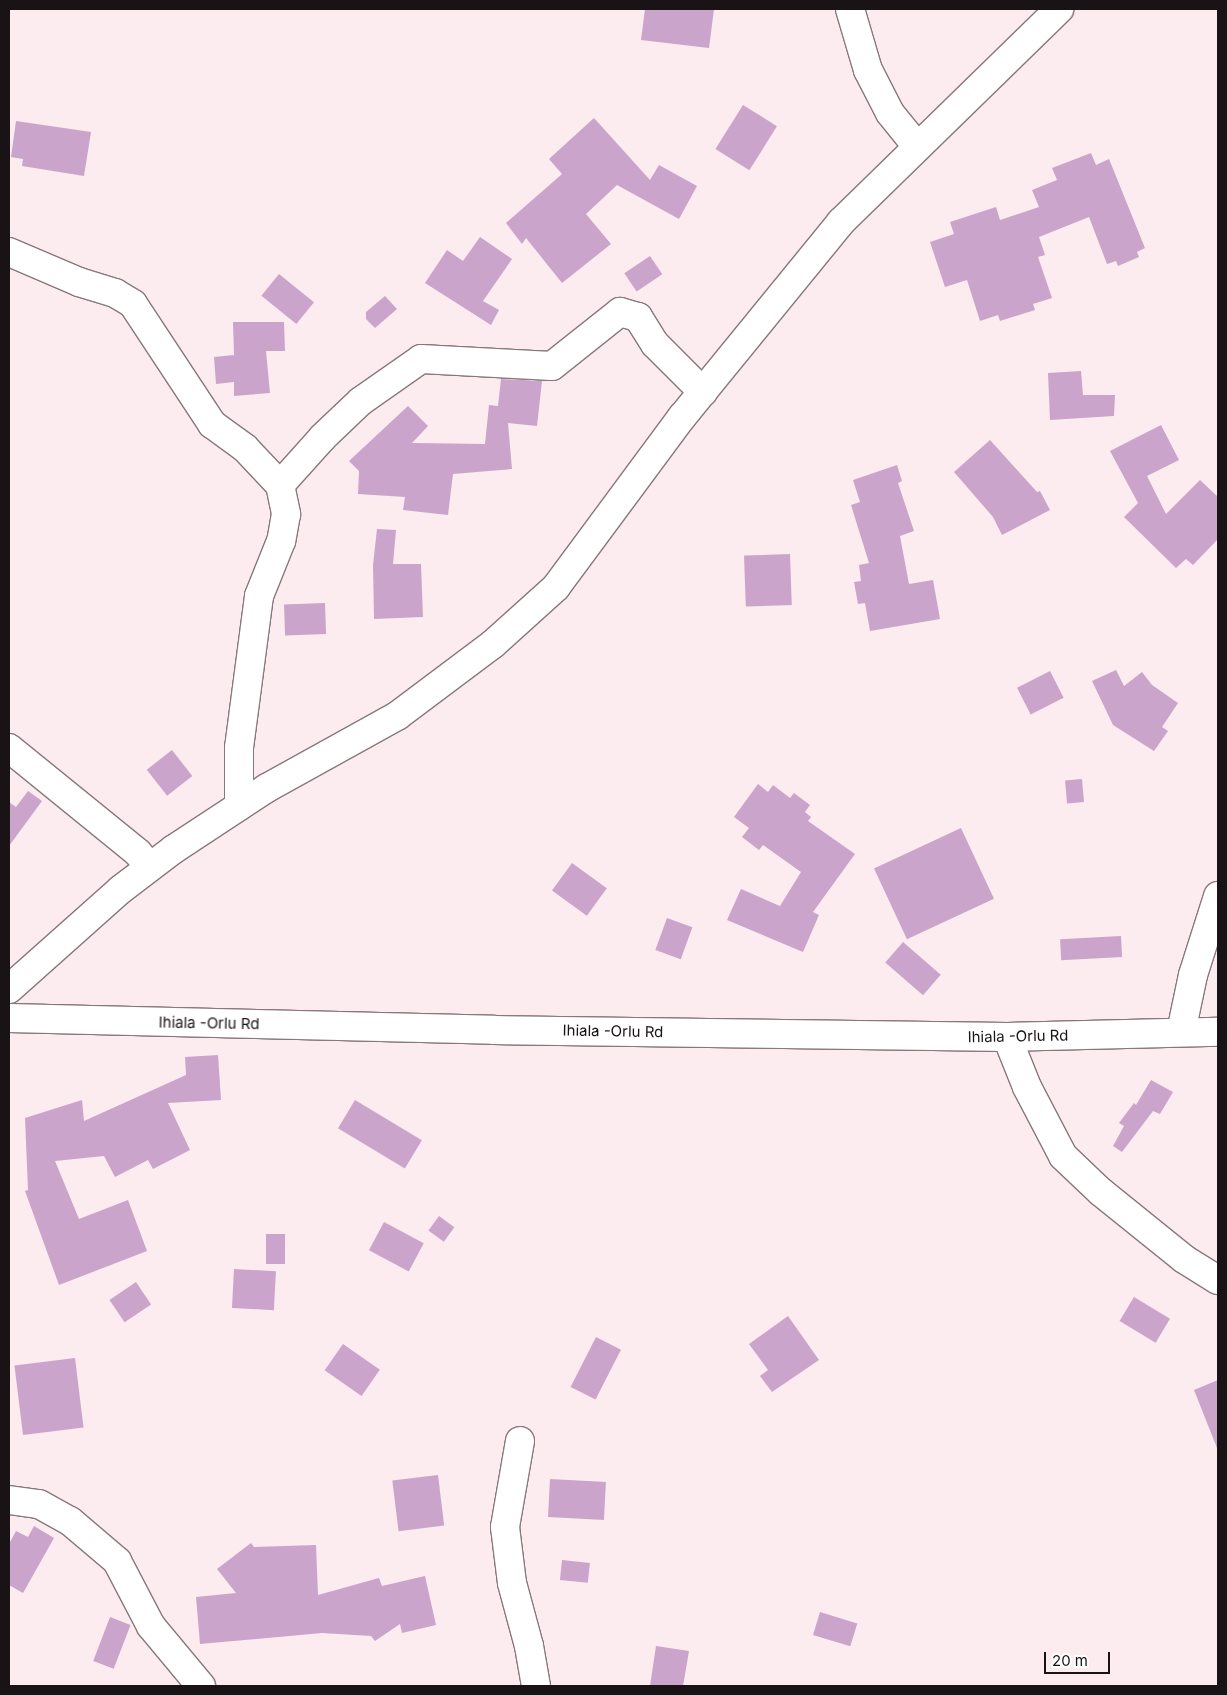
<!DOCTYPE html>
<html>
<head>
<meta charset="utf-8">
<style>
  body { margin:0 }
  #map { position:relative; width:1227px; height:1695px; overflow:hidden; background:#fcebef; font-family:Inter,sans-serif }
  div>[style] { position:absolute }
  .building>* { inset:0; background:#cba4cb; transform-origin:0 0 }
  .roads { filter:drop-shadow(1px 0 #87787c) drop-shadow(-1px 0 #87787c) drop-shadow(0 1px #87787c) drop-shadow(0 -1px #87787c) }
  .minor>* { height:28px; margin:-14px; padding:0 14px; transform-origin:14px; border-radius:14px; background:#fff }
  .major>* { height:28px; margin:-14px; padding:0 14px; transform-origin:14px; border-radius:14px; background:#fff }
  span { translate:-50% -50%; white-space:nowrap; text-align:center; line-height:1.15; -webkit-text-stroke:5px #fff; paint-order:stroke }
  .street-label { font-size:15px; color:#191315 }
  .frame { position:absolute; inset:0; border:10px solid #191315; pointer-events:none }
  .scale { position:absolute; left:1044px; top:1652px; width:66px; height:22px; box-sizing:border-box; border:2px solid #191315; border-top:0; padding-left:6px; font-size:15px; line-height:18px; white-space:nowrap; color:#191315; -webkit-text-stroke:4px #fff; paint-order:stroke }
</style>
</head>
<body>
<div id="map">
  <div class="building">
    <div style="clip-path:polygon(645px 9px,714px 9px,709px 48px,641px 40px)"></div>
    <div style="left:743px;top:105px;width:40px;height:52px;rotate:32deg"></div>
    <div style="clip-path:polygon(594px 118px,650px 180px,659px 165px,697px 186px,679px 219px,617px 185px,586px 214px,611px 244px,562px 283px,526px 238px,522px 244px,506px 223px,562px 174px,549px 159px)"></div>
    <div style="clip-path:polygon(16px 121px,91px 132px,84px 176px,22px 166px,23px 159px,11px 157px)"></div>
    <div style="clip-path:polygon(1091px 153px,1096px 165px,1109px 159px,1145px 248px,1137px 252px,1139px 257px,1118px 266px,1116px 261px,1107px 264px,1089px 217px,1039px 237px,1045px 255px,1038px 257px,1052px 298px,1033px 304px,1035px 310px,1000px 321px,998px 315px,980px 321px,967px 280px,945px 287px,930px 242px,954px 234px,950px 222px,996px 207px,1000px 220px,1039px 207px,1032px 190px,1057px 180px,1052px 168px)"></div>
    <div style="clip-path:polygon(480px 237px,512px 259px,483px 301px,499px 310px,491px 325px,425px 283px,447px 250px,463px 261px)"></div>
    <div style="left:650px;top:256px;width:22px;height:31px;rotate:56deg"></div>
    <div style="left:279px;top:274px;width:45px;height:28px;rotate:39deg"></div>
    <div style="clip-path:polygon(385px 296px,397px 309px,375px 328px,366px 319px,366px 312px)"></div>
    <div style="clip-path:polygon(233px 322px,284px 322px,285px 351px,266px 351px,270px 393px,234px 396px,234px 382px,216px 384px,214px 357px,234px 355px)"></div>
    <div style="clip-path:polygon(1081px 371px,1083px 395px,1115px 395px,1114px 416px,1050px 420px,1048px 373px)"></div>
    <div style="clip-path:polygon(501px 379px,542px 381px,537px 426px,508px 423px,512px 469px,453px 474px,448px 515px,403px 510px,405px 497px,358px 494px,359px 471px,349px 461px,408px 406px,428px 426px,412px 443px,485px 444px,489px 405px,498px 406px)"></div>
    <div style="clip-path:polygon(1161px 425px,1179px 460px,1147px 476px,1166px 514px,1200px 480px,1218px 497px,1218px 539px,1193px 565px,1186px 559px,1176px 568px,1124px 517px,1138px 503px,1110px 451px)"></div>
    <div style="clip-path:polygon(990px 440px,1037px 492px,1040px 491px,1050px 510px,1002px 535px,993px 517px,954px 472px)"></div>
    <div style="clip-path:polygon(897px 465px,902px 481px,898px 483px,914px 531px,900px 536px,909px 584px,933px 580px,940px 619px,870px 631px,865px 603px,858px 604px,854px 582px,861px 581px,859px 565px,869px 563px,851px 505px,860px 502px,853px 480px)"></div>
    <div style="clip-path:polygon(377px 529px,396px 530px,393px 564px,421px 564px,423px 617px,374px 619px,373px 565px)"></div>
    <div style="left:790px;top:554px;width:51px;height:46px;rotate:88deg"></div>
    <div style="left:325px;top:603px;width:31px;height:41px;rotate:88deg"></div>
    <div style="clip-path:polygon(1116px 670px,1124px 686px,1142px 672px,1152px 685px,1178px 703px,1162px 727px,1168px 731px,1154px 751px,1113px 725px,1092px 681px)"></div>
    <div style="left:1050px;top:671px;width:30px;height:37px;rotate:63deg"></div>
    <div style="left:172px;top:750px;width:33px;height:32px;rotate:52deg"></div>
    <div style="left:1082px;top:779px;width:23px;height:17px;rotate:85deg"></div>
    <div style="clip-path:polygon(758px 784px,768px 792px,773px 785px,790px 798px,794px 793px,810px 805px,805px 812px,811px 817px,808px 821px,855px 854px,813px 912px,819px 915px,803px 952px,727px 920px,741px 889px,780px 906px,801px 872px,763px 845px,759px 850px,742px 837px,749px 828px,734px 817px)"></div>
    <div style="clip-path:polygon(28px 791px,42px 801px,9px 846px,9px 802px,16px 807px)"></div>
    <div style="left:961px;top:828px;width:78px;height:96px;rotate:65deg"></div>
    <div style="left:572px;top:863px;width:43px;height:34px;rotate:36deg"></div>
    <div style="left:667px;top:918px;width:27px;height:34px;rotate:20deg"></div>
    <div style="left:1121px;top:936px;width:21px;height:61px;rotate:87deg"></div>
    <div style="left:903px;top:942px;width:50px;height:27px;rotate:41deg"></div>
    <div style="clip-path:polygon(218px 1055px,221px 1100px,168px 1103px,190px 1150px,153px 1169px,148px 1160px,115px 1177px,104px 1156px,55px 1161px,79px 1219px,128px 1200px,147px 1251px,59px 1285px,25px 1191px,28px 1190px,25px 1118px,82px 1100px,84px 1121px,186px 1075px,185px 1057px)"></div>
    <div style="clip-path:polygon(1151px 1080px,1173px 1092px,1160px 1114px,1153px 1111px,1122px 1152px,1113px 1146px,1124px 1126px,1119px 1123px,1134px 1103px,1136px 1105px)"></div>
    <div style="left:355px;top:1100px;width:78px;height:33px;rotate:31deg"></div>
    <div style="left:439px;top:1216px;width:19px;height:18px;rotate:36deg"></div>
    <div style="left:384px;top:1222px;width:45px;height:32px;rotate:28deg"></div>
    <div style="left:266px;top:1234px;width:19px;height:30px"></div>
    <div style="left:234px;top:1269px;width:42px;height:39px;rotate:3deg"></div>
    <div style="left:136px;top:1282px;width:27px;height:32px;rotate:56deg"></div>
    <div style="left:1134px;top:1297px;width:42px;height:28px;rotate:31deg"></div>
    <div style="clip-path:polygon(788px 1316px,819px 1360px,772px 1392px,760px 1376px,768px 1370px,749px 1344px)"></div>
    <div style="left:596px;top:1337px;width:28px;height:56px;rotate:27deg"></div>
    <div style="left:343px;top:1344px;width:45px;height:32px;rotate:35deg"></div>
    <div style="left:75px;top:1358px;width:70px;height:61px;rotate:83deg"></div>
    <div style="clip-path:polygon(1218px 1380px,1218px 1448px,1217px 1448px,1194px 1390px)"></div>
    <div style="left:438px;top:1475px;width:51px;height:46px;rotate:83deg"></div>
    <div style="left:550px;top:1479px;width:56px;height:38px;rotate:3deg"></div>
    <div style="clip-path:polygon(34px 1526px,54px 1538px,23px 1593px,9px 1585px,9px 1544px,16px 1531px,28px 1537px)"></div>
    <div style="clip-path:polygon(251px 1543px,254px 1547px,316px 1545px,318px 1595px,379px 1578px,382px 1586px,425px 1576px,436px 1625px,402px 1633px,400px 1624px,375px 1641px,371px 1636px,322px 1633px,200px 1644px,196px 1597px,236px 1593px,217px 1569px)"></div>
    <div style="left:562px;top:1560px;width:28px;height:20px;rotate:6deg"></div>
    <div style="left:820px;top:1612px;width:39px;height:24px;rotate:17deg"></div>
    <div style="left:110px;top:1617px;width:22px;height:47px;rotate:21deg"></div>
    <div style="clip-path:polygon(656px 1646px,689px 1651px,683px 1686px,650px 1686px)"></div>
  </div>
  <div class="roads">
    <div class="minor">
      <div style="left:850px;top:9px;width:64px;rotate:73.6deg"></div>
      <div style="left:868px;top:70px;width:48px;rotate:62.9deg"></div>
      <div style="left:890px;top:113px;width:41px;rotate:50.9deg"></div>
      <div style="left:9px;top:252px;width:76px;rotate:23.2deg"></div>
      <div style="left:79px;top:282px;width:38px;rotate:17deg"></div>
      <div style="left:115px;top:293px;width:21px;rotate:31deg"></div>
      <div style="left:133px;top:304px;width:144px;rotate:56.6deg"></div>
      <div style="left:212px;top:424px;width:41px;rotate:36deg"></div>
      <div style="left:245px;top:448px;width:51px;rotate:46.6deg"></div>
      <div style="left:280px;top:485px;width:30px;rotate:78deg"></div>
      <div style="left:286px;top:514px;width:27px;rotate:100deg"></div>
      <div style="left:281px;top:541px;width:59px;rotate:111.8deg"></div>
      <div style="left:259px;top:596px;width:153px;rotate:97.5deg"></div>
      <div style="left:239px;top:748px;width:58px;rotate:90deg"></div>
      <div style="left:280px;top:485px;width:64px;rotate:-48.1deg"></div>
      <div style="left:323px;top:437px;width:52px;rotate:-43.5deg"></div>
      <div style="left:361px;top:401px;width:73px;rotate:-35deg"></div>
      <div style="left:421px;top:359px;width:131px;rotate:3.1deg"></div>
      <div style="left:552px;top:366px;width:87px;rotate:-38.5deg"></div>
      <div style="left:620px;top:312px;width:19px;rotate:16deg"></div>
      <div style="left:638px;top:317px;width:32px;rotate:58deg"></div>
      <div style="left:655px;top:344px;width:68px;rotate:45deg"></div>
      <div style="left:9px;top:748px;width:166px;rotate:39.1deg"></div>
      <div style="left:138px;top:853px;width:18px;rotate:49deg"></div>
      <div style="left:9px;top:989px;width:149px;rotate:-41.7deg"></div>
      <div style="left:120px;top:890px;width:68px;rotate:-37.2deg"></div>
      <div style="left:174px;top:849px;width:111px;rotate:-33.3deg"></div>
      <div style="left:267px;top:788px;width:149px;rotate:-29deg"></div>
      <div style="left:397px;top:716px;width:120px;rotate:-36.9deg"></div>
      <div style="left:493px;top:644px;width:85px;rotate:-42.1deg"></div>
      <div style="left:556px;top:587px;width:212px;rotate:-53.5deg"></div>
      <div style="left:682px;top:417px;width:252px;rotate:-50.8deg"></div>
      <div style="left:841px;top:222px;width:305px;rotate:-44.3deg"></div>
      <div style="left:1181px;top:1032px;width:58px;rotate:-78.1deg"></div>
      <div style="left:1193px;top:975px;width:83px;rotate:-72.4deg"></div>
      <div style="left:1007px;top:1037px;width:54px;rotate:68.2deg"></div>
      <div style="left:1027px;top:1087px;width:78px;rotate:62.4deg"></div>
      <div style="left:1063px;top:1156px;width:52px;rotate:43.5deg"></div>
      <div style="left:1101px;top:1192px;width:107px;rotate:38.9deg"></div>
      <div style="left:1184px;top:1259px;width:40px;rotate:32deg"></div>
      <div style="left:520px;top:1441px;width:87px;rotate:99.9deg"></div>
      <div style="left:505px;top:1527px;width:56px;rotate:82.9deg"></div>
      <div style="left:512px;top:1583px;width:65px;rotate:74.9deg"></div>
      <div style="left:529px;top:1646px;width:41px;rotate:80.1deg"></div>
      <div style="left:9px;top:1500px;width:30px;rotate:8deg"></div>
      <div style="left:39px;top:1504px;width:35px;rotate:29deg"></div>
      <div style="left:70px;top:1521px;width:62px;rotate:40.4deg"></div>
      <div style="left:117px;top:1561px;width:73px;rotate:62.4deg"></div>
      <div style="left:151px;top:1626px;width:78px;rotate:50.2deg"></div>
    </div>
    <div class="major">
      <div style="left:9px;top:1018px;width:485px;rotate:1.4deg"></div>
      <div style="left:494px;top:1030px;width:513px;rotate:0.78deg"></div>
      <div style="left:1007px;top:1037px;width:211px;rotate:-1.4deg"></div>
    </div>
  </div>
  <div class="street-label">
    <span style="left:209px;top:1023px;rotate:1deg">Ihiala -Orlu Rd</span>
    <span style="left:613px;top:1031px;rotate:1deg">Ihiala -Orlu Rd</span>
    <span style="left:1018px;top:1036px;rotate:-1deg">Ihiala -Orlu Rd</span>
  </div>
  <div class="frame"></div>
  <div class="scale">20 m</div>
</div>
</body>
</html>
